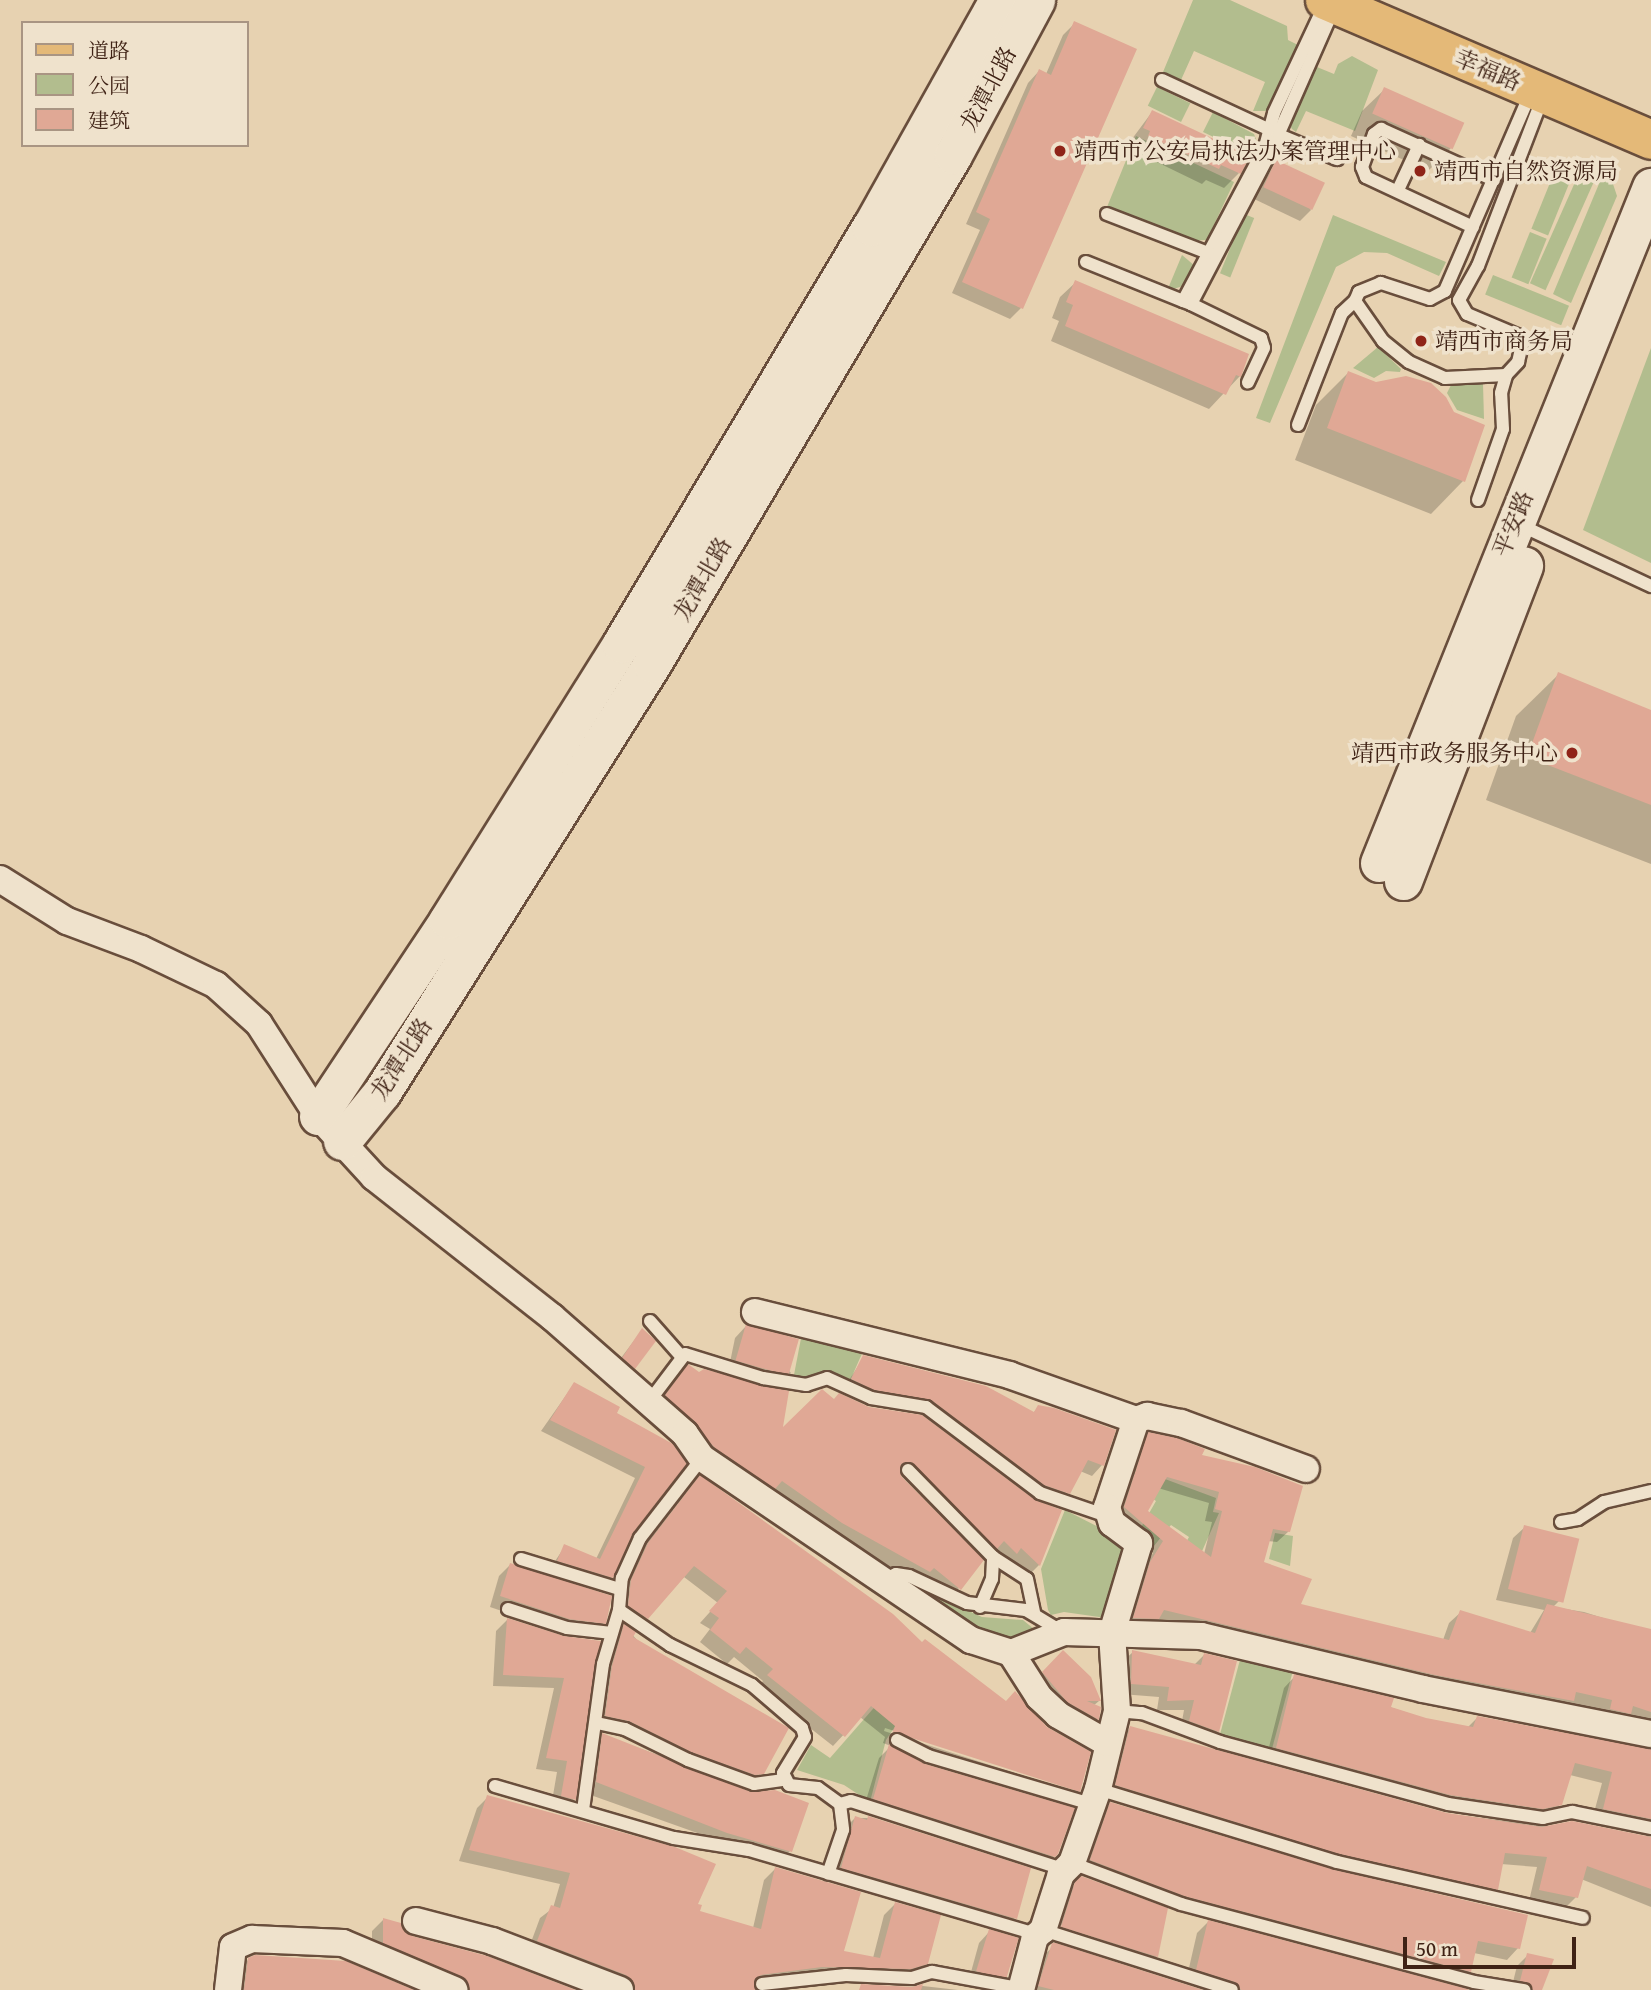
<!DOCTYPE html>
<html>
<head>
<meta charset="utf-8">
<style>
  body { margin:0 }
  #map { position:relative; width:1651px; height:1990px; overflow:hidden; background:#e7d2b1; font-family:"Gentium Book Plus","Noto Serif SC",serif }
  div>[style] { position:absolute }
  .green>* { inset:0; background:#b2bd8e; transform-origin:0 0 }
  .shadow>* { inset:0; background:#0003 }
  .building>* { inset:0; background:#e0a895; transform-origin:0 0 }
  .roads { filter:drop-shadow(2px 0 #694e3c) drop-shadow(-2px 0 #694e3c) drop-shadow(0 2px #694e3c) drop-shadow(0 -2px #694e3c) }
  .lane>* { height:12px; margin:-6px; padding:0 6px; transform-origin:6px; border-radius:6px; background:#efe2cc }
  .street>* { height:26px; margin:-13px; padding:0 13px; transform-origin:13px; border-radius:13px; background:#efe2cc }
  .secondary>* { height:37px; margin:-18.5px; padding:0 18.5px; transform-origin:18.5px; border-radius:18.5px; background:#efe2cc }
  .primary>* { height:38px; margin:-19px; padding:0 19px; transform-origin:19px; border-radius:19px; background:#e4b978 }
  .dots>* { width:19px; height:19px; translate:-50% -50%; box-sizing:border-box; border:4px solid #efe2cc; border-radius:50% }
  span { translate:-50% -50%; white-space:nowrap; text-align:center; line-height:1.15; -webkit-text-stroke:7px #efe2cc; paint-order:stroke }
  .street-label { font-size:23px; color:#3f2215 }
  .poi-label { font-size:23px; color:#3f2215 }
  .left { translate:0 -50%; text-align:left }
  .right { translate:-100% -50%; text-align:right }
  .legend { position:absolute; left:21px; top:21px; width:228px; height:126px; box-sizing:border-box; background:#efe2cc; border:2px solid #a99583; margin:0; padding:9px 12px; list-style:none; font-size:21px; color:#3f2215 }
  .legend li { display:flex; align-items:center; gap:14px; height:35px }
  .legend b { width:35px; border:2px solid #a99583 }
  .scale { position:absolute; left:1403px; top:1937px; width:173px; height:32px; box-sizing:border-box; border:4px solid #3f2215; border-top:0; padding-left:9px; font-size:21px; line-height:24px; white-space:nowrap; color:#3f2215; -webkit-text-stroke:5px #efe2cc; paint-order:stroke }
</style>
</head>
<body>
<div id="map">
  <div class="green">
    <div style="clip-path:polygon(1193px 0,1230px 0,1287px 26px,1288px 40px,1300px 46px,1268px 111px,1253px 111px,1265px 82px,1194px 51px,1181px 80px,1163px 72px)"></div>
    <div style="clip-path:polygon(1352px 56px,1378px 70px,1355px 131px,1306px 111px,1296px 132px,1292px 129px,1288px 122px,1312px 65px,1334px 74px,1338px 64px)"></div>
    <div style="left:1157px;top:87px;width:37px;height:21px;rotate:26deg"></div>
    <div style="clip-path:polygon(1213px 112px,1254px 134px,1259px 147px,1249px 163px,1238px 164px,1243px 151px,1203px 132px)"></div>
    <div style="clip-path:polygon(1136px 136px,1234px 182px,1207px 240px,1187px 241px,1107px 207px)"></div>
    <div style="left:1558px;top:163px;width:18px;height:71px;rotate:22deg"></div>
    <div style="left:1580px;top:171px;width:17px;height:123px;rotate:24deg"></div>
    <div style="clip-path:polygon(1601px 179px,1613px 184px,1617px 196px,1571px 303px,1553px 294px)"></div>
    <div style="left:1244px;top:214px;width:11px;height:64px;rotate:22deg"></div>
    <div style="clip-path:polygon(1333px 215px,1446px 262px,1439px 276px,1387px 253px,1364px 252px,1336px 267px,1270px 423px,1256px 418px)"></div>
    <div style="left:1530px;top:232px;width:18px;height:49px;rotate:22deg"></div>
    <div style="clip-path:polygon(1182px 255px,1195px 266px,1183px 286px,1167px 291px)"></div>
    <div style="left:1493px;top:275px;width:82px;height:21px;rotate:22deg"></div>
    <div style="clip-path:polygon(1378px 347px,1401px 369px,1400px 372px,1386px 371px,1374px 378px,1353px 368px)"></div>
    <div style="clip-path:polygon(1651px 348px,1651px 563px,1583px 530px)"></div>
    <div style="clip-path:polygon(1483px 384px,1484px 419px,1457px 410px,1447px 393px,1451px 385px)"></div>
    <div style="clip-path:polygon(803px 1328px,864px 1349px,849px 1383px,793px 1380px)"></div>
    <div style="clip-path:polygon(1130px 1466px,1216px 1498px,1213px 1512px,1219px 1513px,1199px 1558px,1183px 1548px,1189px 1537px,1171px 1525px,1149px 1552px,1139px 1531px,1156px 1501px,1138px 1489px,1140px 1477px,1127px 1471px)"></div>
    <div style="clip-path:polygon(1065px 1510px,1126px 1541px,1106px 1618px,1064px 1612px,1051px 1615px,1048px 1610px,1041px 1569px)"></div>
    <div style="clip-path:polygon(1275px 1533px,1293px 1536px,1290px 1566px,1269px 1559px)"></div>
    <div style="clip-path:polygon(910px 1584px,982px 1617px,1023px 1620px,1040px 1634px,1016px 1642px,993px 1636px)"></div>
    <div style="left:1241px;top:1656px;width:54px;height:84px;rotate:15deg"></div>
    <div style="clip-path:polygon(893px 1686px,912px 1701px,886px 1740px,870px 1802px,844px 1785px,797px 1770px,811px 1745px,830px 1758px)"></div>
  </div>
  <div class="shadow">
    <div style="clip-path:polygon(1075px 23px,1021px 308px,1010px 319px,952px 293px,980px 230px,966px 224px,1028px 83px,1039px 71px,1046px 74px,1063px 35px)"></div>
    <div style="clip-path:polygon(1385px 89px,1451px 148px,1428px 171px,1351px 136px,1362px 111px)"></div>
    <div style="clip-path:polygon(1152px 112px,1239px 173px,1224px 188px,1206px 180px,1202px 184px,1134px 151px,1136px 147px,1129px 143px)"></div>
    <div style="clip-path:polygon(1277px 162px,1311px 210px,1300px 221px,1252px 198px)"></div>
    <div style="clip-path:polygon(1076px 282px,1240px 376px,1209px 409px,1051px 341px,1059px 321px,1052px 318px,1060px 297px)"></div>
    <div style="clip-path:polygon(1348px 373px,1483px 426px,1463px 481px,1431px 514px,1295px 460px,1316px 405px)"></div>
    <div style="clip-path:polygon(1559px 674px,1651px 712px,1651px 864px,1486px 800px,1516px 716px)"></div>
    <div style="clip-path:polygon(746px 1326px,791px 1373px,780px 1384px,728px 1372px,735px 1338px)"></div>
    <div style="clip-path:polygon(642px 1330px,654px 1341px,623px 1379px,612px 1370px)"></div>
    <div style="clip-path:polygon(864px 1357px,1033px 1413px,1039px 1407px,1114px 1431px,1102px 1465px,1092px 1476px,1080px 1471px,1058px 1504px,1033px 1496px,919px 1410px,842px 1391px)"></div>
    <div style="clip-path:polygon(688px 1367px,781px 1431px,822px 1391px,834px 1401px,1060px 1511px,1039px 1565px,1028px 1576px,1010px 1559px,1005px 1564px,992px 1552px,985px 1559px,903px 1474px,898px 1474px,959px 1588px,948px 1600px,830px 1534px,655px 1407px)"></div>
    <div style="clip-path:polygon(574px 1384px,615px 1414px,671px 1445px,612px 1577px,601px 1588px,548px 1572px,565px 1546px,596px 1559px,635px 1478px,541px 1431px)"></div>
    <div style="clip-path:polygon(evenodd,1149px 1434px,1200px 1456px,1289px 1531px,1277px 1542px,1268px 1541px,1262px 1563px,1298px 1606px,1443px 1640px,1449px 1623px,1461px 1612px,1530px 1633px,1544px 1610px,1496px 1600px,1513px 1538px,1525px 1527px,1560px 1600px,1553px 1607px,1584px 1612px,1651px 1633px,1651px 1731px,1600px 1720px,1601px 1711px,1568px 1704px,1561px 1711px,1423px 1686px,1155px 1621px,1146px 1630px,1123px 1629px,1139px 1575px,1153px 1553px,1113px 1519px,1138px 1446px,1149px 1434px,1158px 1488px,1209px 1503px,1205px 1521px,1212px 1522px,1204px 1554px,1145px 1511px,1158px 1488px)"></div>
    <div style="clip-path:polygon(evenodd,700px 1478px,892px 1616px,1079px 1791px,1068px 1802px,893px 1746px,1054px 1856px,1043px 1868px,863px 1810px,879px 1758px,891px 1746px,883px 1743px,885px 1737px,860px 1717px,833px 1746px,758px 1687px,763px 1681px,734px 1657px,727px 1664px,700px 1642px,710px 1629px,700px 1623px,718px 1603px,684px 1577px,635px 1629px,618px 1617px,620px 1593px,637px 1555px,700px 1478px,885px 1728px,1074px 1788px,1074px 1792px,884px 1731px,885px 1728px)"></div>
    <div style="clip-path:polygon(510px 1565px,604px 1623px,593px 1634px,557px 1630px,490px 1607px,499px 1576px)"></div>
    <div style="clip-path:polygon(507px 1620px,564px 1638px,599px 1642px,574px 1799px,563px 1811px,551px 1807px,557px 1772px,536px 1769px,554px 1688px,493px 1686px,496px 1631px)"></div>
    <div style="clip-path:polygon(624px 1626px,762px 1773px,750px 1785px,690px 1770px,790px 1851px,779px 1862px,585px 1793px,592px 1746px,603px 1735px,680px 1763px,617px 1732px,594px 1727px,613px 1637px)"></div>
    <div style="clip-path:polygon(1063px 1652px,1099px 1701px,1093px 1706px,1099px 1708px,1097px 1719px,1086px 1730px,1032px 1684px)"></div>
    <div style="clip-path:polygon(1133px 1652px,1194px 1665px,1204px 1655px,1218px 1731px,1207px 1742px,1180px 1732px,1184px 1710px,1157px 1710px,1159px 1697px,1121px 1694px,1122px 1662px)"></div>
    <div style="clip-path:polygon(1295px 1676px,1426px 1719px,1468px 1727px,1477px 1718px,1651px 1751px,1651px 1907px,1581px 1879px,1576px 1897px,1565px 1908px,1529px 1901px,1537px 1867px,1501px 1864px,1496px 1889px,1485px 1900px,1105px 1796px,1119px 1739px,1130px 1728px,1446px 1814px,1647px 1837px,1645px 1832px,1592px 1820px,1602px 1783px,1570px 1775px,1560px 1804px,1549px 1816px,1530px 1820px,1266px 1759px,1284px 1688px)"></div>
    <div style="clip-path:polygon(488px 1797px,695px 1905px,698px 1912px,753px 1928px,764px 1880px,775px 1869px,842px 1952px,873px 1958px,884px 1915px,895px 1904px,927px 1963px,915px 1975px,810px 1977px,754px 1990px,618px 1990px,527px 1953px,540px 1918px,553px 1908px,560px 1884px,459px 1861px,477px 1808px)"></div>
    <div style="clip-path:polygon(1111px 1804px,1518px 1948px,1507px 1960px,1474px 1953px,1470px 1971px,1458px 1983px,1080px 1872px,1099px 1815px)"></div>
    <div style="clip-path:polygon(855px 1818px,869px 1818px,1015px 1918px,1004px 1929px,831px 1879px,844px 1829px)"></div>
    <div style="clip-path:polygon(1082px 1878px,1157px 1956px,1145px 1968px,1051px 1938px,1054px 1926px,1151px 1957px,1055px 1923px,1064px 1896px)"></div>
    <div style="clip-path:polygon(383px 1920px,411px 1938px,571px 1990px,452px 1990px,372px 1954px,372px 1931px)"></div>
    <div style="clip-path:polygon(1208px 1922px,1463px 1990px,1214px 1990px,1186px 1981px,1197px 1933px)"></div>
    <div style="clip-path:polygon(990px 1931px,1007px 1976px,995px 1988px,968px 1983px,979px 1943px)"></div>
    <div style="clip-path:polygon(1056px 1945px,1202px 1990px,1030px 1990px,1038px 1959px)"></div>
    <div style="clip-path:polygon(1528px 1955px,1541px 1990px,1511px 1990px,1517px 1966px)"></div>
    <div style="clip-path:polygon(249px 1959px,409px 1990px,234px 1990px,237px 1971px)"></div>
    <div style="clip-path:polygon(923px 1986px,958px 1990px,860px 1990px,861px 1989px)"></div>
  </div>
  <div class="building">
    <div style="clip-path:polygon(1074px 21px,1137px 49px,1023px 309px,962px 282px,990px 219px,976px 212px,1039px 69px,1051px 75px)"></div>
    <div style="left:1384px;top:87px;width:88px;height:29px;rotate:24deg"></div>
    <div style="clip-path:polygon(1152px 110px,1250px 156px,1241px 174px,1221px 165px,1219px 169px,1148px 136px,1150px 131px,1143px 128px)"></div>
    <div style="left:1276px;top:160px;width:54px;height:30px;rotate:25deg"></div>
    <div style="clip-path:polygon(1075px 280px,1249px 354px,1241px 377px,1236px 375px,1226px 395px,1065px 326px,1073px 305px,1066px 302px)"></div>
    <div style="clip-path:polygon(1348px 371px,1376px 382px,1406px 376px,1431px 383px,1446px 397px,1454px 412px,1485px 425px,1465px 482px,1327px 428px)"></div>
    <div style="clip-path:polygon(1558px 672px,1651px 710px,1651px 805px,1527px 757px)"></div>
    <div style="left:746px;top:1324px;width:55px;height:38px;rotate:16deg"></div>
    <div style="clip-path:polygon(642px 1328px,656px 1341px,635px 1369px,622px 1358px)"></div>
    <div style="clip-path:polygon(863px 1355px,986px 1386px,1034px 1412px,1038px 1405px,1054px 1408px,1116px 1430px,1104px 1466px,1088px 1460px,1070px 1494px,1044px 1485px,931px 1400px,874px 1390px,851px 1379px)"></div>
    <div style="clip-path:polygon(688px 1364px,699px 1372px,704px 1369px,789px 1391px,783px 1427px,822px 1389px,834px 1399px,839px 1393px,869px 1407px,922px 1415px,1035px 1500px,1062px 1510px,1040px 1566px,1021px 1548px,1017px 1554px,1004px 1541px,997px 1549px,911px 1462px,901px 1464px,901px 1476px,984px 1560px,961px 1590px,934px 1568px,930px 1572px,842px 1523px,782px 1481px,775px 1489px,716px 1449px,665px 1395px)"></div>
    <div style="clip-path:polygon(574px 1382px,620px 1407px,617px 1413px,673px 1444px,687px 1464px,633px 1533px,613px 1578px,557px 1561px,564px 1544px,600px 1559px,645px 1467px,550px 1420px)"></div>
    <div style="clip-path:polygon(evenodd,1148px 1432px,1177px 1438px,1205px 1449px,1202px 1455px,1255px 1467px,1303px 1486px,1290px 1532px,1273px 1529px,1264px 1562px,1312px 1579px,1301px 1604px,1449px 1640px,1460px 1610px,1535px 1633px,1547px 1604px,1651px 1629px,1651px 1712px,1633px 1706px,1631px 1714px,1610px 1709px,1612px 1700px,1576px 1692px,1574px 1701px,1435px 1675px,1164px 1610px,1159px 1619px,1133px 1618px,1150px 1562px,1163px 1541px,1124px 1507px,1148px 1432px,1167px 1477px,1219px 1492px,1215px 1509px,1222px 1511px,1211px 1557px,1148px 1511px,1167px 1477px)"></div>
    <div style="clip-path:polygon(700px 1475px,893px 1614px,922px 1642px,925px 1639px,1006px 1701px,1015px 1691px,1047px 1727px,1091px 1752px,1080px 1792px,893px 1732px,895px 1726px,871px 1706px,845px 1737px,767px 1675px,773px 1669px,746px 1647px,740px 1654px,710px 1630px,719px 1618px,709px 1611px,727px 1591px,694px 1566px,648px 1619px,628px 1606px,631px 1580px,648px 1543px)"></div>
    <div style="left:1524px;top:1525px;width:57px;height:66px;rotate:14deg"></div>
    <div style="clip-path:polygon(510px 1563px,612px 1596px,606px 1624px,569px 1619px,500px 1596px)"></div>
    <div style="clip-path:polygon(507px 1618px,564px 1636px,601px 1641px,576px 1800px,561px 1796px,567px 1761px,546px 1758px,564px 1678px,503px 1675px)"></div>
    <div style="clip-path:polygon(624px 1624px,636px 1632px,633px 1637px,789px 1728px,764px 1774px,755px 1775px,691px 1752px,629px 1721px,605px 1716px,612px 1666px)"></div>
    <div style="clip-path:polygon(1063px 1650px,1091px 1677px,1101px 1701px,1087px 1701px,1101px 1707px,1099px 1720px,1067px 1702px,1042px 1672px)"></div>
    <div style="clip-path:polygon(1132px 1650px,1201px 1665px,1204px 1653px,1237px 1661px,1219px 1732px,1189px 1721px,1194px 1700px,1167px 1701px,1169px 1687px,1131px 1684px)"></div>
    <div style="clip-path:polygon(1294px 1674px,1394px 1698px,1391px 1707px,1426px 1718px,1473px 1727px,1477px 1716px,1651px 1749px,1651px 1819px,1603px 1809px,1612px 1772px,1575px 1763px,1562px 1805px,1543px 1809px,1450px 1795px,1276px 1748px)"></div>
    <div style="clip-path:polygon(1130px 1726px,1447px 1813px,1542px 1827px,1572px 1821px,1651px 1837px,1651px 1889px,1587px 1866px,1578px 1898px,1539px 1890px,1547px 1857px,1505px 1853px,1498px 1890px,1339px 1854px,1115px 1785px)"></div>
    <div style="clip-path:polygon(602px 1733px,751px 1792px,775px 1790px,809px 1803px,792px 1852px,727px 1833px,596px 1782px)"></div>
    <div style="clip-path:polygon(889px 1744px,925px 1764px,1075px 1808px,1058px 1854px,1055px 1857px,873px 1799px)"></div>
    <div style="clip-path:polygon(487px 1795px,675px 1847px,716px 1864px,698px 1904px,702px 1905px,700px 1911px,761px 1929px,775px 1867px,861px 1892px,844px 1951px,880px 1958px,895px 1902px,941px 1915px,928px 1964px,911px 1969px,822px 1967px,761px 1975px,754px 1981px,756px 1990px,635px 1990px,626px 1975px,537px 1941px,551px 1905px,560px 1908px,570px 1873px,469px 1850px)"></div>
    <div style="clip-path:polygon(1110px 1802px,1335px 1870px,1528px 1915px,1520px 1949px,1478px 1941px,1471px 1972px,1184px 1896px,1090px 1860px)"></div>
    <div style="clip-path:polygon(855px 1816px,867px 1820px,868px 1816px,1031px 1868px,1017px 1919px,841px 1868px)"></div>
    <div style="clip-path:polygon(1081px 1876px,1168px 1908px,1158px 1957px,1061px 1927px,1075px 1882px)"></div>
    <div style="clip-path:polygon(383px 1918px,401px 1923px,412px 1936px,487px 1956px,576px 1990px,469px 1990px,460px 1976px,383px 1943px)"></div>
    <div style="clip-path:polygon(1208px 1920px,1468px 1989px,1468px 1990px,1241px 1990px,1235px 1982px,1196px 1970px)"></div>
    <div style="left:989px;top:1929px;width:31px;height:44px;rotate:17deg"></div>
    <div style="clip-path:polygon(1052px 1943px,1056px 1943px,1203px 1990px,1054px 1990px,1038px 1986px)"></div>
    <div style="clip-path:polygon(1527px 1953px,1554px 1959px,1542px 1990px,1533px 1990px,1520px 1981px)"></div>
    <div style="clip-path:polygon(255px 1955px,346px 1961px,414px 1990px,244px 1990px,248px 1958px)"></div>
    <div style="clip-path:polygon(861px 1984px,912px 1987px,923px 1984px,921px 1990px,859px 1990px)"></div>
  </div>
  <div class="roads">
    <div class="lane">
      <div style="left:1325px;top:4px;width:120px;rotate:115.1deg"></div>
      <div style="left:1274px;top:113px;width:35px;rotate:105deg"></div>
      <div style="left:1265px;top:147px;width:174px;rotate:118deg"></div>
      <div style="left:1183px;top:301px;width:9px;rotate:21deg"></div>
      <div style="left:1191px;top:304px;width:173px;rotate:-62.4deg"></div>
      <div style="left:1271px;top:151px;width:156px;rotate:-66.2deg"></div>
      <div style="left:1162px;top:80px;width:117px;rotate:24.8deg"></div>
      <div style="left:1531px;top:92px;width:217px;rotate:113.4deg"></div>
      <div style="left:1445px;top:291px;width:17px;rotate:152deg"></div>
      <div style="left:1430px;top:299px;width:52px;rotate:-161.9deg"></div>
      <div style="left:1381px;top:283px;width:24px;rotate:158deg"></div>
      <div style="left:1359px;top:292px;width:10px;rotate:114deg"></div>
      <div style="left:1355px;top:301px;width:49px;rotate:55deg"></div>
      <div style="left:1383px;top:341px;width:33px;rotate:39deg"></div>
      <div style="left:1409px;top:362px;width:39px;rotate:24deg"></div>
      <div style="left:1445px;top:378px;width:61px;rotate:-2.8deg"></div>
      <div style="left:1506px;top:375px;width:18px;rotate:-47deg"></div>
      <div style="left:1518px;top:362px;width:18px;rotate:-77deg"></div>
      <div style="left:1522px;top:344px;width:10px;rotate:-119deg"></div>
      <div style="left:1517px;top:335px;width:54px;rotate:-157.2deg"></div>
      <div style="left:1467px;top:314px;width:16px;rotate:-120deg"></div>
      <div style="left:1459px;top:300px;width:39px;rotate:-61deg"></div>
      <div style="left:1478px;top:266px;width:179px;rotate:-69deg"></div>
      <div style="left:1279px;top:135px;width:63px;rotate:22.5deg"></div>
      <div style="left:1398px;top:190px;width:50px;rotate:-65deg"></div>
      <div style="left:1107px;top:214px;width:108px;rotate:21.1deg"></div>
      <div style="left:1473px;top:227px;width:118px;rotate:-155deg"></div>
      <div style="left:1366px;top:177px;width:11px;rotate:-112deg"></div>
      <div style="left:1362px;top:167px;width:35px;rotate:-70deg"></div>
      <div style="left:1374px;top:134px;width:9px;rotate:-36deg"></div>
      <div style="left:1381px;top:129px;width:124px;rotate:24.3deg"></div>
      <div style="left:1086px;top:262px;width:105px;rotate:21.9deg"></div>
      <div style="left:1191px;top:304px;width:78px;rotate:25.9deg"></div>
      <div style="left:1261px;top:338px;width:10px;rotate:73deg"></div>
      <div style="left:1264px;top:348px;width:38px;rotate:115deg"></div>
      <div style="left:1298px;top:425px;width:120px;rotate:-68.6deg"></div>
      <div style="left:1342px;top:313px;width:18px;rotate:-43deg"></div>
      <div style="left:1478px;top:500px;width:75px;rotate:-70.6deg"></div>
      <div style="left:1503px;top:429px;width:36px;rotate:-93deg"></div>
      <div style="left:1501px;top:393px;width:19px;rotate:-74deg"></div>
      <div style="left:1518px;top:524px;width:147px;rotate:25deg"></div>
      <div style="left:650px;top:1321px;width:47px;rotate:48.5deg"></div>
      <div style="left:648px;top:1403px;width:61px;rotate:-52.9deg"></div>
      <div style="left:685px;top:1354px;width:82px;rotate:17.1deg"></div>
      <div style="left:763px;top:1378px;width:44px;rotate:9.2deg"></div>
      <div style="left:806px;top:1385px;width:22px;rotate:-18deg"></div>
      <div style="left:827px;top:1378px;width:48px;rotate:24.4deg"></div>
      <div style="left:871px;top:1398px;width:56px;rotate:9.3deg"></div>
      <div style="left:926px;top:1407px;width:143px;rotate:37deg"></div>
      <div style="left:1040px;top:1493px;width:71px;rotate:18.9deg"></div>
      <div style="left:908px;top:1470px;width:122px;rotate:45.7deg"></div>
      <div style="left:993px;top:1557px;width:40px;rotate:32.9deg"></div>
      <div style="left:1027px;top:1579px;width:34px;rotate:78deg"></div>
      <div style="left:1561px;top:1522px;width:17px;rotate:-10deg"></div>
      <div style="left:1578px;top:1519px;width:31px;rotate:-33deg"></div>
      <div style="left:1604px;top:1502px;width:48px;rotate:-13.2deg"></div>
      <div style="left:521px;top:1559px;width:102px;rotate:17deg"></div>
      <div style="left:884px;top:1580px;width:13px;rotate:-27deg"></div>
      <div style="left:896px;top:1574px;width:13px;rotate:9deg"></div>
      <div style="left:909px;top:1576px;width:64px;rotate:25deg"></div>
      <div style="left:967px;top:1603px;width:59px;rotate:6.8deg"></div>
      <div style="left:1026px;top:1610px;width:41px;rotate:31deg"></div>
      <div style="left:980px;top:1607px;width:30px;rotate:-67deg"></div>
      <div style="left:992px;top:1579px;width:22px;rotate:-87deg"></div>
      <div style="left:508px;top:1609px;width:62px;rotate:17.9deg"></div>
      <div style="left:567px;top:1628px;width:45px;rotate:6.3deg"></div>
      <div style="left:619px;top:1610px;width:62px;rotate:34.5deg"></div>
      <div style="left:670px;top:1645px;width:91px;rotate:26deg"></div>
      <div style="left:752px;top:1685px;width:66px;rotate:40.7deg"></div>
      <div style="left:802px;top:1728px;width:9px;rotate:72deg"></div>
      <div style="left:805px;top:1737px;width:42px;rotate:121.4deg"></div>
      <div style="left:783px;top:1773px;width:13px;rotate:63deg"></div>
      <div style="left:789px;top:1785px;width:29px;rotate:6deg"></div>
      <div style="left:818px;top:1788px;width:27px;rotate:36deg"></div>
      <div style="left:840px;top:1804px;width:26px;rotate:83deg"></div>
      <div style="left:843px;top:1830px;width:46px;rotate:108.8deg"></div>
      <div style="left:1117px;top:1711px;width:25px;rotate:5deg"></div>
      <div style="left:1142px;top:1713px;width:83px;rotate:20.4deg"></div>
      <div style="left:1220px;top:1742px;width:236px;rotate:15.2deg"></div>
      <div style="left:1448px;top:1804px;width:96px;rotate:8.4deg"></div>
      <div style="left:1543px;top:1818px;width:30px;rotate:-12deg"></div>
      <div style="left:1572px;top:1812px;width:81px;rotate:11.4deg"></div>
      <div style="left:597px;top:1723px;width:29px;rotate:12deg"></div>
      <div style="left:625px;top:1729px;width:70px;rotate:26.2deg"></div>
      <div style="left:688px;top:1760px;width:70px;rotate:20deg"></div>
      <div style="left:754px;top:1784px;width:30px;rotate:-8deg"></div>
      <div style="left:897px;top:1740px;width:35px;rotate:27deg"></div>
      <div style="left:928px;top:1756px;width:170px;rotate:16.4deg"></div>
      <div style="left:495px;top:1786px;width:186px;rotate:16.2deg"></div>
      <div style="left:674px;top:1838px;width:76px;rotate:9.1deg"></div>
      <div style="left:749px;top:1850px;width:300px;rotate:16.3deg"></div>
      <div style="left:1098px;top:1789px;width:250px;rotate:17deg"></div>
      <div style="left:1337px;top:1862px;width:252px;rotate:12.8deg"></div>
      <div style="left:840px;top:1804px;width:11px;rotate:-15deg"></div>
      <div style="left:851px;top:1801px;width:223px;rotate:17.8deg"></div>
      <div style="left:583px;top:1810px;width:147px;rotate:-82.2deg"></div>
      <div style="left:603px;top:1664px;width:56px;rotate:-73.5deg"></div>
      <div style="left:619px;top:1610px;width:32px;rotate:-85deg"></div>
      <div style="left:622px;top:1578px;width:44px;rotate:-65.8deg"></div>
      <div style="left:640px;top:1538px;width:101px;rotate:-52.2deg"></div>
      <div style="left:1072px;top:1863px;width:116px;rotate:20.6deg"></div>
      <div style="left:1181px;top:1904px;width:303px;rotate:14.9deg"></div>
      <div style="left:1474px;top:1982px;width:51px;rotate:9.1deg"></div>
      <div style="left:1043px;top:1930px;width:198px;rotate:17.6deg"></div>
      <div style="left:762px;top:1984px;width:84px;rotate:-6.1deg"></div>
      <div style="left:846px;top:1975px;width:66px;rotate:2.6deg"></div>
      <div style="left:912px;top:1978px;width:21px;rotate:-17deg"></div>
      <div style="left:932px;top:1972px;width:94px;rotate:10.5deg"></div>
    </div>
    <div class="street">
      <div style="left:0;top:879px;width:79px;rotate:32.1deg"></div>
      <div style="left:67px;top:921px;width:79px;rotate:20.7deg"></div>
      <div style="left:141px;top:949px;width:83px;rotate:25.6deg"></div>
      <div style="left:216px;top:985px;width:58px;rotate:42.2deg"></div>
      <div style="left:259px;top:1024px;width:109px;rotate:57.3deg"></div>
      <div style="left:318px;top:1116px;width:83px;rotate:47.4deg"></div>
      <div style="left:374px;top:1177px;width:226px;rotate:38.2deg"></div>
      <div style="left:552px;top:1317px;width:177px;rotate:41.3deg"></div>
      <div style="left:685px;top:1434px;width:29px;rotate:55deg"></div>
      <div style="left:702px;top:1458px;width:325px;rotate:34.1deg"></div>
      <div style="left:971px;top:1640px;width:42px;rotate:18deg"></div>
      <div style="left:1011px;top:1653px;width:57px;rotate:-21.6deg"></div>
      <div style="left:1064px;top:1632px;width:137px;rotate:1.7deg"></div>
      <div style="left:1201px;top:1636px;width:228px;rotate:13.4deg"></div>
      <div style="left:1423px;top:1689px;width:232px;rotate:11.2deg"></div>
      <div style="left:755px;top:1312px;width:262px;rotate:13.9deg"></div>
      <div style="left:1009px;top:1375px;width:135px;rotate:19.5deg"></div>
      <div style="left:1136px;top:1420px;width:92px;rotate:108.4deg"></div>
      <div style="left:1107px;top:1507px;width:17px;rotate:73deg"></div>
      <div style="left:1112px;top:1523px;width:34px;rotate:37deg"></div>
      <div style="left:1139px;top:1543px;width:94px;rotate:106.7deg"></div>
      <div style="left:1112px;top:1633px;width:78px;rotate:86.3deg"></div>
      <div style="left:1117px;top:1711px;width:80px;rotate:103.7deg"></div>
      <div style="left:1098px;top:1789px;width:78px;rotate:109.4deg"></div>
      <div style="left:1072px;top:1863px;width:16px;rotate:135deg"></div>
      <div style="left:1061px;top:1874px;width:59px;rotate:107.8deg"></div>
      <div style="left:1043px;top:1930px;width:11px;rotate:139deg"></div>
      <div style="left:1035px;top:1937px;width:55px;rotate:104.8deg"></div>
      <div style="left:1136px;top:1420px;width:12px;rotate:-20deg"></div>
      <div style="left:1147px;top:1416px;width:35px;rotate:12deg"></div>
      <div style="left:1181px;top:1423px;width:133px;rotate:20.2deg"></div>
      <div style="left:1011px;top:1653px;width:52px;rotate:57.5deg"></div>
      <div style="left:1039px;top:1697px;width:26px;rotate:43deg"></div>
      <div style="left:1058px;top:1715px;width:56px;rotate:29.7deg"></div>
      <div style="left:416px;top:1921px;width:79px;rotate:14.7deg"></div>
      <div style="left:492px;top:1941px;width:137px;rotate:20.9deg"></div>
      <div style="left:228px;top:1990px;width:43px;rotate:-83.4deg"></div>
      <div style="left:233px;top:1947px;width:21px;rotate:-23deg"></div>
      <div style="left:252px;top:1939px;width:91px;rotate:2.5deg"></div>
      <div style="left:343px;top:1943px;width:121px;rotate:22.9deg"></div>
    </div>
    <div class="secondary">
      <div style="left:1379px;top:863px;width:729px;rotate:-68.08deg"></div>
      <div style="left:1403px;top:881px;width:338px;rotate:-69deg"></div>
      <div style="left:318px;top:1116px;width:235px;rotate:-56.4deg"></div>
      <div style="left:448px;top:920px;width:326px;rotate:-57.9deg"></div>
      <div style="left:621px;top:644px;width:486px;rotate:-59.1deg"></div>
      <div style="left:871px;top:227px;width:260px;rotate:-60.8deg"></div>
      <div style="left:342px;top:1141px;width:63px;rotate:-50.8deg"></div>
      <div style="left:382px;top:1092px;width:506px;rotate:-57.75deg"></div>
      <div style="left:652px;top:664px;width:591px;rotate:-59.4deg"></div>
      <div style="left:953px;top:155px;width:176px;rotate:-61.8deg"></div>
    </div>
    <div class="primary">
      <div style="left:1325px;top:0;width:355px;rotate:23.2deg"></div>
    </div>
  </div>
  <div class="dots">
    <div style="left:1060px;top:151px;background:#8f2418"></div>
    <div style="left:1420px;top:171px;background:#8f2418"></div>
    <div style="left:1421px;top:341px;background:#8f2418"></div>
    <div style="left:1572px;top:753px;background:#8f2418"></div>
  </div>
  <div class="street-label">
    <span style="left:1488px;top:70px;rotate:23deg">幸福路</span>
    <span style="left:988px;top:89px;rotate:-62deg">龙潭北路</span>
    <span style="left:1513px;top:524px;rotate:-68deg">平安路</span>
    <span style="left:702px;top:579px;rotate:-60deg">龙潭北路</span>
    <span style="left:401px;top:1059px;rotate:-57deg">龙潭北路</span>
  </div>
  <div class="poi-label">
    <span class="left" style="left:1074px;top:151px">靖西市公安局执法办案管理中心</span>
    <span class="left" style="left:1434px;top:171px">靖西市自然资源局</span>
    <span class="left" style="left:1435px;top:341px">靖西市商务局</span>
    <span class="right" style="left:1558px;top:753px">靖西市政务服务中心</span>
  </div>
  <ul class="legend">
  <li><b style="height:9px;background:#e4b978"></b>道路</li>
  <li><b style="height:19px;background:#b2bd8e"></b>公园</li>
  <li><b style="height:19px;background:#e0a895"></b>建筑</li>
  </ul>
  <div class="scale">50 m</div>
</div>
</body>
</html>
